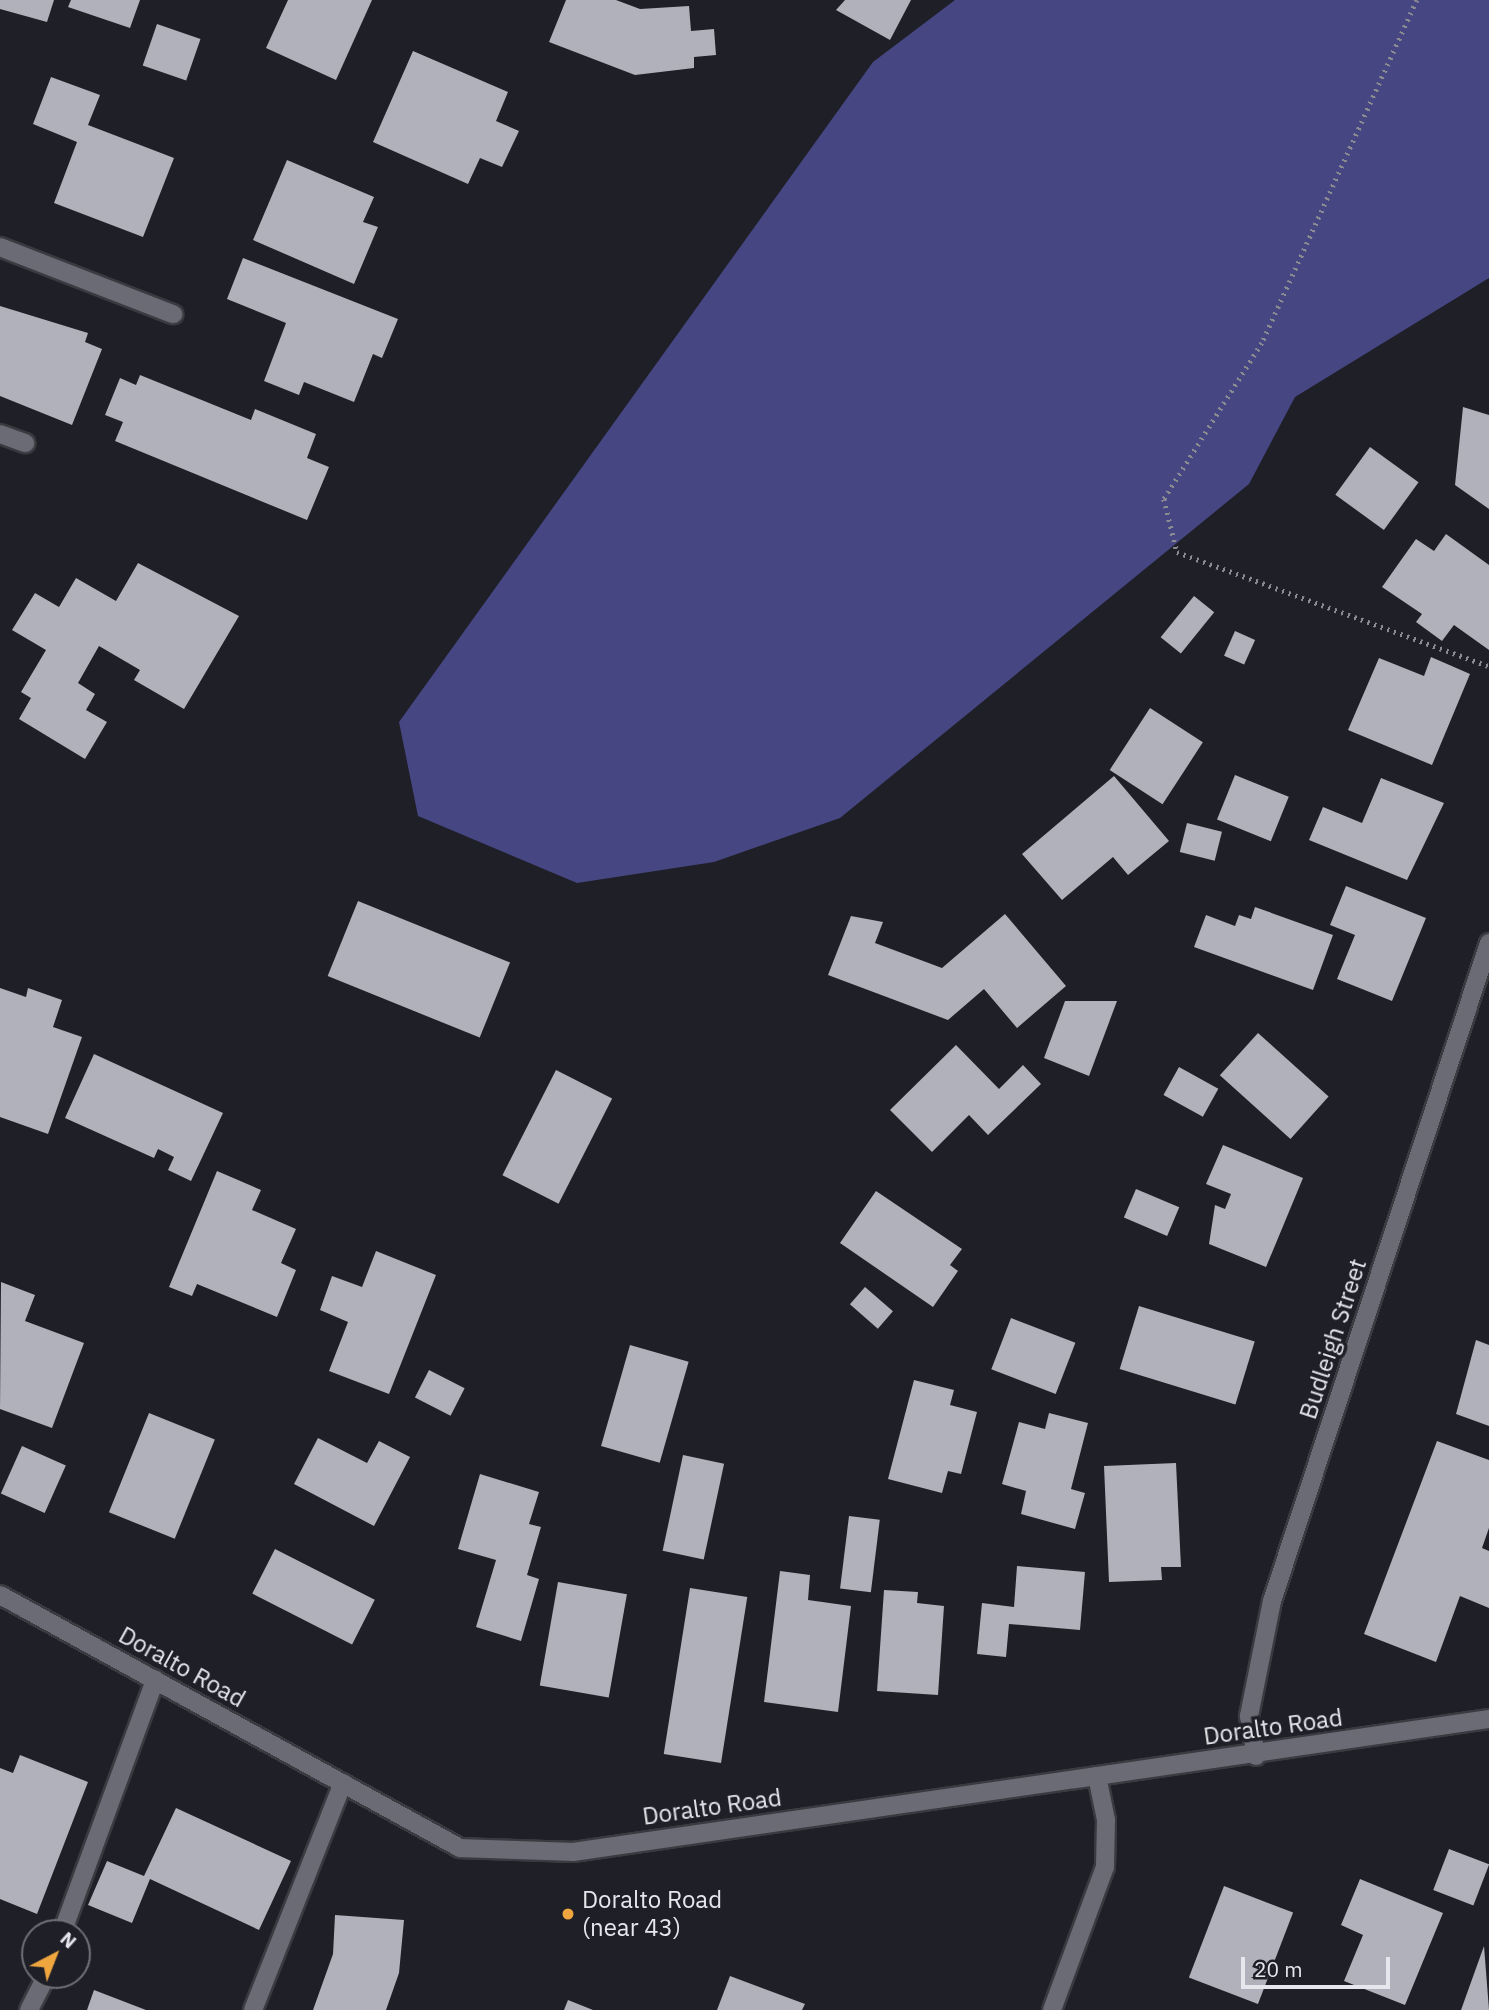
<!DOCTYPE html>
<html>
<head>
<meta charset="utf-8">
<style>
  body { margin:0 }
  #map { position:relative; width:1489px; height:2010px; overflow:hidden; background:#1f1f27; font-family:"IBM Plex Sans",sans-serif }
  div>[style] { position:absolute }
  .forest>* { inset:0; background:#464683 }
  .building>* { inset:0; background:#b0b1ba; transform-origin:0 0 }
  .path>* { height:4.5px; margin-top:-2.25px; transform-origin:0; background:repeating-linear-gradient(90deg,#8b8b92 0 2px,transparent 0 7px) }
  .roads { filter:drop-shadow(2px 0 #3a3a40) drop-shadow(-2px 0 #3a3a40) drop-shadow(0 2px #3a3a40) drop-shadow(0 -2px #3a3a40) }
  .service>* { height:18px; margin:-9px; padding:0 9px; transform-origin:9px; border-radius:9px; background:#6a6b74 }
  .minor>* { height:18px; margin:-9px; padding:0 9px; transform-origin:9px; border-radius:9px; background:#6a6b74 }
  .dots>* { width:19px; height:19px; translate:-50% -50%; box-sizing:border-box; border:4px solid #1f1f27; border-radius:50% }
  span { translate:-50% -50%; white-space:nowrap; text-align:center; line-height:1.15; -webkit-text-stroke:7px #1f1f27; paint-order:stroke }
  .street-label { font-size:24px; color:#e6e7ec }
  .poi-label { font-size:24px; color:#e6e7ec }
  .left { translate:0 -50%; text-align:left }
  .north { position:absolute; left:21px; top:1919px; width:70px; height:70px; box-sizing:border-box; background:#1f1f27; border:2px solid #6f6f76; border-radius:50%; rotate:42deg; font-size:19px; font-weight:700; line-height:28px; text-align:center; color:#e6e7ec }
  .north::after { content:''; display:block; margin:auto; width:24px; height:32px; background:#f0a63f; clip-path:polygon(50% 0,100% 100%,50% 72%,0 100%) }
  .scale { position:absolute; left:1241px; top:1957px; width:149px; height:32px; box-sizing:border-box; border:4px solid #e6e7ec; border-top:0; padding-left:9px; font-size:21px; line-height:24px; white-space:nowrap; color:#e6e7ec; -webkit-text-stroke:5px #1f1f27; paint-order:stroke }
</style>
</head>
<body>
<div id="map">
  <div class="forest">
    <div style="clip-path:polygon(955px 0,1489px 0,1489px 278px,1295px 397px,1249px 484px,840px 818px,714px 862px,577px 883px,418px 816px,399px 722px,873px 62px)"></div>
  </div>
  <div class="building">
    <div style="clip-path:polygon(0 0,54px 0,47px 22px,0 9px)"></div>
    <div style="clip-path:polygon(71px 0,140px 0,130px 28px,68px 7px)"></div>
    <div style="clip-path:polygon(288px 0,372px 0,336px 80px,266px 48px)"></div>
    <div style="clip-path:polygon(566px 0,616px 0,640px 9px,689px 6px,691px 31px,714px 29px,716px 55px,694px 57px,694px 68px,635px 75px,549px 42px)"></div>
    <div style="clip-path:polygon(845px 0,911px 0,890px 40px,836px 10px)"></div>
    <div style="left:157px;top:24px;width:46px;height:44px;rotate:19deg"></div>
    <div style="clip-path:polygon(413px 51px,508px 92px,496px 121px,519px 131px,502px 167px,480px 158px,468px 184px,373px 142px)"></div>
    <div style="clip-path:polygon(51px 77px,100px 95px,88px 125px,174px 158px,143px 237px,54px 203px,77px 142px,33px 124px)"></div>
    <div style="clip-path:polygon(287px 160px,374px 197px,363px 222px,378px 227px,354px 284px,253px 240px)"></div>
    <div style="clip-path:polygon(243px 258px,398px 319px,382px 358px,373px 354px,354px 402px,304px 382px,299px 395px,264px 381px,286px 323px,227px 299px)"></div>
    <div style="clip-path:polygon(0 306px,88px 333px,85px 342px,102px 349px,72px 425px,0 396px)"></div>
    <div style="clip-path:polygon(140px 375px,251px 420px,255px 409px,316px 434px,307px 458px,329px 467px,307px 520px,115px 441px,123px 422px,105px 415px,120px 378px,136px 385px)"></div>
    <div style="clip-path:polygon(1463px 407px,1489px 415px,1489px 509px,1455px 485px)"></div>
    <div style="left:1370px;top:447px;width:60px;height:59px;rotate:36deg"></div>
    <div style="clip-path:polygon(1446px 534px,1489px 565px,1489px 650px,1454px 625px,1442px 641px,1416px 622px,1422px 614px,1382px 587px,1416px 539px,1434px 551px)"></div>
    <div style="clip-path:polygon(138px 563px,239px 616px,184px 709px,134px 680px,140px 670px,99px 646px,78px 683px,95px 694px,86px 710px,107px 722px,85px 759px,19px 719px,31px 698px,21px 692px,46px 650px,12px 630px,35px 593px,59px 607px,76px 578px,116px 601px)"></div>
    <div style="left:1194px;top:596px;width:26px;height:53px;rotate:39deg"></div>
    <div style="left:1235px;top:631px;width:22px;height:27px;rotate:24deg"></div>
    <div style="clip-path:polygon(1431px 657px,1470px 674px,1432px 765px,1348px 730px,1379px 658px,1424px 676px)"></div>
    <div style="left:1150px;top:708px;width:63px;height:74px;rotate:33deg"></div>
    <div style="left:1235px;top:775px;width:58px;height:48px;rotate:22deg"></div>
    <div style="clip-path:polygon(1114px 776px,1169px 841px,1128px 875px,1113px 857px,1062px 900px,1022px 854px)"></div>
    <div style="clip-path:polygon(1381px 778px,1444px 803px,1407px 880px,1309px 840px,1323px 807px,1362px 823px)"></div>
    <div style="left:1187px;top:823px;width:36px;height:30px;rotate:14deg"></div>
    <div style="clip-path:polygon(1346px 886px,1426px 918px,1392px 1001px,1337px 979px,1355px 935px,1330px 925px)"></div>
    <div style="left:358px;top:901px;width:164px;height:81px;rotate:22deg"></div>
    <div style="clip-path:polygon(1255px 907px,1333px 935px,1313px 990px,1194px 947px,1206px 915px,1235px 926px,1239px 915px,1251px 919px)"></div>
    <div style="clip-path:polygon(1005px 914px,1066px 986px,1017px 1028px,984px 989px,948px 1020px,828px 975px,851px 916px,883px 922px,875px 943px,942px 968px)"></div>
    <div style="clip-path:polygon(0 988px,26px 997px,28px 988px,62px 1000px,53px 1027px,82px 1037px,48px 1134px,0 1117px)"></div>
    <div style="clip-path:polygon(1065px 1001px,1117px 1001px,1089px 1076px,1044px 1058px)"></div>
    <div style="left:1258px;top:1033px;width:95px;height:57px;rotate:42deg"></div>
    <div style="clip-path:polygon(956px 1045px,999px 1089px,1023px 1065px,1041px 1084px,988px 1135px,969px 1115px,932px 1152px,890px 1110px)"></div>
    <div style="clip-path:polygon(94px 1054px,223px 1113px,191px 1181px,168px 1170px,174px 1157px,158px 1149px,154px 1158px,65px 1118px)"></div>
    <div style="left:1179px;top:1067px;width:45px;height:32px;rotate:29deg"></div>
    <div style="left:556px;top:1070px;width:63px;height:118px;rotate:27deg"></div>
    <div style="clip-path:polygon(1223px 1145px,1303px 1178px,1266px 1267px,1209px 1244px,1215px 1205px,1225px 1209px,1231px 1194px,1206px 1184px)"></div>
    <div style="clip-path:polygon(217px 1171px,261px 1190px,252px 1210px,296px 1229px,281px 1263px,296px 1270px,277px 1317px,197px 1284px,192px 1296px,169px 1287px)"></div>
    <div style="left:1136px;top:1189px;width:47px;height:31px;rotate:23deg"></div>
    <div style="clip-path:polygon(876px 1191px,962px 1249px,950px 1265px,958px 1271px,933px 1307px,840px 1243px)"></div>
    <div style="clip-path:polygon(376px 1251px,436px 1275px,389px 1394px,329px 1371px,348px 1322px,320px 1310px,332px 1276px,362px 1287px)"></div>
    <div style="clip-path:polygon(1px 1282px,35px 1295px,25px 1321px,84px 1343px,52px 1428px,0 1409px)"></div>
    <div style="left:865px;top:1287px;width:37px;height:23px;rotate:41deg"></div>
    <div style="left:1139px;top:1306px;width:121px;height:66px;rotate:17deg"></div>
    <div style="left:1011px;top:1318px;width:69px;height:55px;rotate:21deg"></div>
    <div style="clip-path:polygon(1476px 1340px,1489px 1345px,1489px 1426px,1456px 1414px)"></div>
    <div style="left:630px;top:1345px;width:61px;height:105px;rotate:16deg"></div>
    <div style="left:429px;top:1370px;width:40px;height:31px;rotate:27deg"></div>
    <div style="clip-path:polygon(914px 1380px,954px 1390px,950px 1405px,977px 1412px,961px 1474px,948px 1471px,942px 1493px,888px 1479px)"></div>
    <div style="left:149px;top:1413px;width:71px;height:107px;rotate:22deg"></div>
    <div style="clip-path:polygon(1049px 1413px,1088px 1423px,1071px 1489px,1085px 1493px,1075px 1529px,1021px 1514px,1026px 1491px,1002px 1484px,1019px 1422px,1045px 1429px)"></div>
    <div style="clip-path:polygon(318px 1438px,367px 1463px,379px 1441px,410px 1457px,374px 1526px,294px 1484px)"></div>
    <div style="clip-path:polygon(1437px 1441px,1489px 1460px,1489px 1528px,1482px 1548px,1489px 1551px,1489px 1608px,1460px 1596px,1436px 1662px,1364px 1634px)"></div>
    <div style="left:22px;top:1446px;width:48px;height:52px;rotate:24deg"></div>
    <div style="left:683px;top:1455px;width:42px;height:98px;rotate:12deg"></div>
    <div style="clip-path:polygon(1176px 1463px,1181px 1567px,1161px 1567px,1162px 1580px,1109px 1582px,1104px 1466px)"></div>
    <div style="clip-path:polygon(480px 1474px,539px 1492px,529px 1524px,541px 1527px,527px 1575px,539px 1579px,521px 1641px,476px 1627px,496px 1560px,458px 1549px)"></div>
    <div style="left:849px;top:1516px;width:31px;height:73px;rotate:7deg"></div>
    <div style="left:275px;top:1549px;width:112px;height:50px;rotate:27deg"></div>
    <div style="clip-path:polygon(1017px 1566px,1085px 1572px,1080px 1630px,1009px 1624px,1006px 1657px,977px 1654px,982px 1603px,1014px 1607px)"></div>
    <div style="clip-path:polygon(780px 1571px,810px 1575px,808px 1600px,851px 1606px,838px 1712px,764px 1702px)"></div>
    <div style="left:558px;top:1582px;width:70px;height:105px;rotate:10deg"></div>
    <div style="left:690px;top:1588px;width:58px;height:168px;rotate:9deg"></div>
    <div style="clip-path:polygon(884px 1590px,918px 1592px,917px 1603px,944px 1606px,938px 1695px,877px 1691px)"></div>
    <div style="clip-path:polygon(20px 1755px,88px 1782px,37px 1914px,0 1899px,0 1768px,13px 1773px)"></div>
    <div style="clip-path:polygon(176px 1808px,291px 1861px,259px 1930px,150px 1879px,132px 1923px,88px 1905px,107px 1861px,144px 1876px)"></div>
    <div style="left:1449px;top:1849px;width:43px;height:44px;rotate:21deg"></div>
    <div style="clip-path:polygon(1360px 1879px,1443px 1913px,1405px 2005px,1344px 1981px,1363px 1935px,1341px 1925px)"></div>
    <div style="left:1224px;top:1886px;width:74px;height:98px;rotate:21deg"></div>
    <div style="clip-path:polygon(335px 1915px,404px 1920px,399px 1973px,386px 2010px,313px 2010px,333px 1954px)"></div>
    <div style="clip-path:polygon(1484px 1946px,1489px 2010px,1461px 2010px)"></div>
    <div style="clip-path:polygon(730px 1976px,805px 2004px,802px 2010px,717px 2010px)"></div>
    <div style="clip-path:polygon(94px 1990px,146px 2010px,87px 2010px)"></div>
    <div style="clip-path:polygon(568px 2000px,593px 2010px,564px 2010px)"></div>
  </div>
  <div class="path">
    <div style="left:1417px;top:0;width:376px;rotate:114.3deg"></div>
    <div style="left:1262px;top:343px;width:184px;rotate:122.1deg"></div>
    <div style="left:1164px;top:499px;width:55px;rotate:76.2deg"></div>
    <div style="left:1177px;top:552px;width:332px;rotate:20.1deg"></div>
  </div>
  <div class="roads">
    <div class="service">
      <div style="left:0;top:247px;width:186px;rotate:21.2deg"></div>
      <div style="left:0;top:434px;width:27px;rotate:20deg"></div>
      <div style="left:62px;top:1933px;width:270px;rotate:-69.8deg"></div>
      <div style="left:29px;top:2010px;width:39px;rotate:-63deg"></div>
      <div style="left:253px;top:2010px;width:244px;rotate:-68.4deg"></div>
    </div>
    <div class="minor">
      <div style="left:0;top:1595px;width:525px;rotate:28.81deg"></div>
      <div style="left:460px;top:1848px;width:113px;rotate:2deg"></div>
      <div style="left:573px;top:1852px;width:926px;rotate:-8.26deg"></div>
      <div style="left:1256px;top:1756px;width:41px;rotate:-99.9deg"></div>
      <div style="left:1249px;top:1716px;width:117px;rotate:-78.7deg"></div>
      <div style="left:1272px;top:1601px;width:693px;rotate:-71.75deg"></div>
      <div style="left:1052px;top:2010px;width:153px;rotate:-69.7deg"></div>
      <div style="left:1105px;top:1867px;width:47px;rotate:-88.8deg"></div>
      <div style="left:1106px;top:1820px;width:45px;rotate:-101.6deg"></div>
    </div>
  </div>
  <div class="dots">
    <div style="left:568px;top:1914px;background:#f0a63f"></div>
  </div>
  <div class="street-label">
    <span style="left:1333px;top:1339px;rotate:-72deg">Budleigh Street</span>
    <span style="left:182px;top:1667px;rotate:29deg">Doralto Road</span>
    <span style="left:1273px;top:1727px;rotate:-8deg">Doralto Road</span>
    <span style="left:712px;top:1807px;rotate:-8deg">Doralto Road</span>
  </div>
  <div class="poi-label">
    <span class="left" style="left:582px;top:1914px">Doralto Road<br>(near 43)</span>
  </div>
  <div class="north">N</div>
  <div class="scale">20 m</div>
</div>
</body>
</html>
